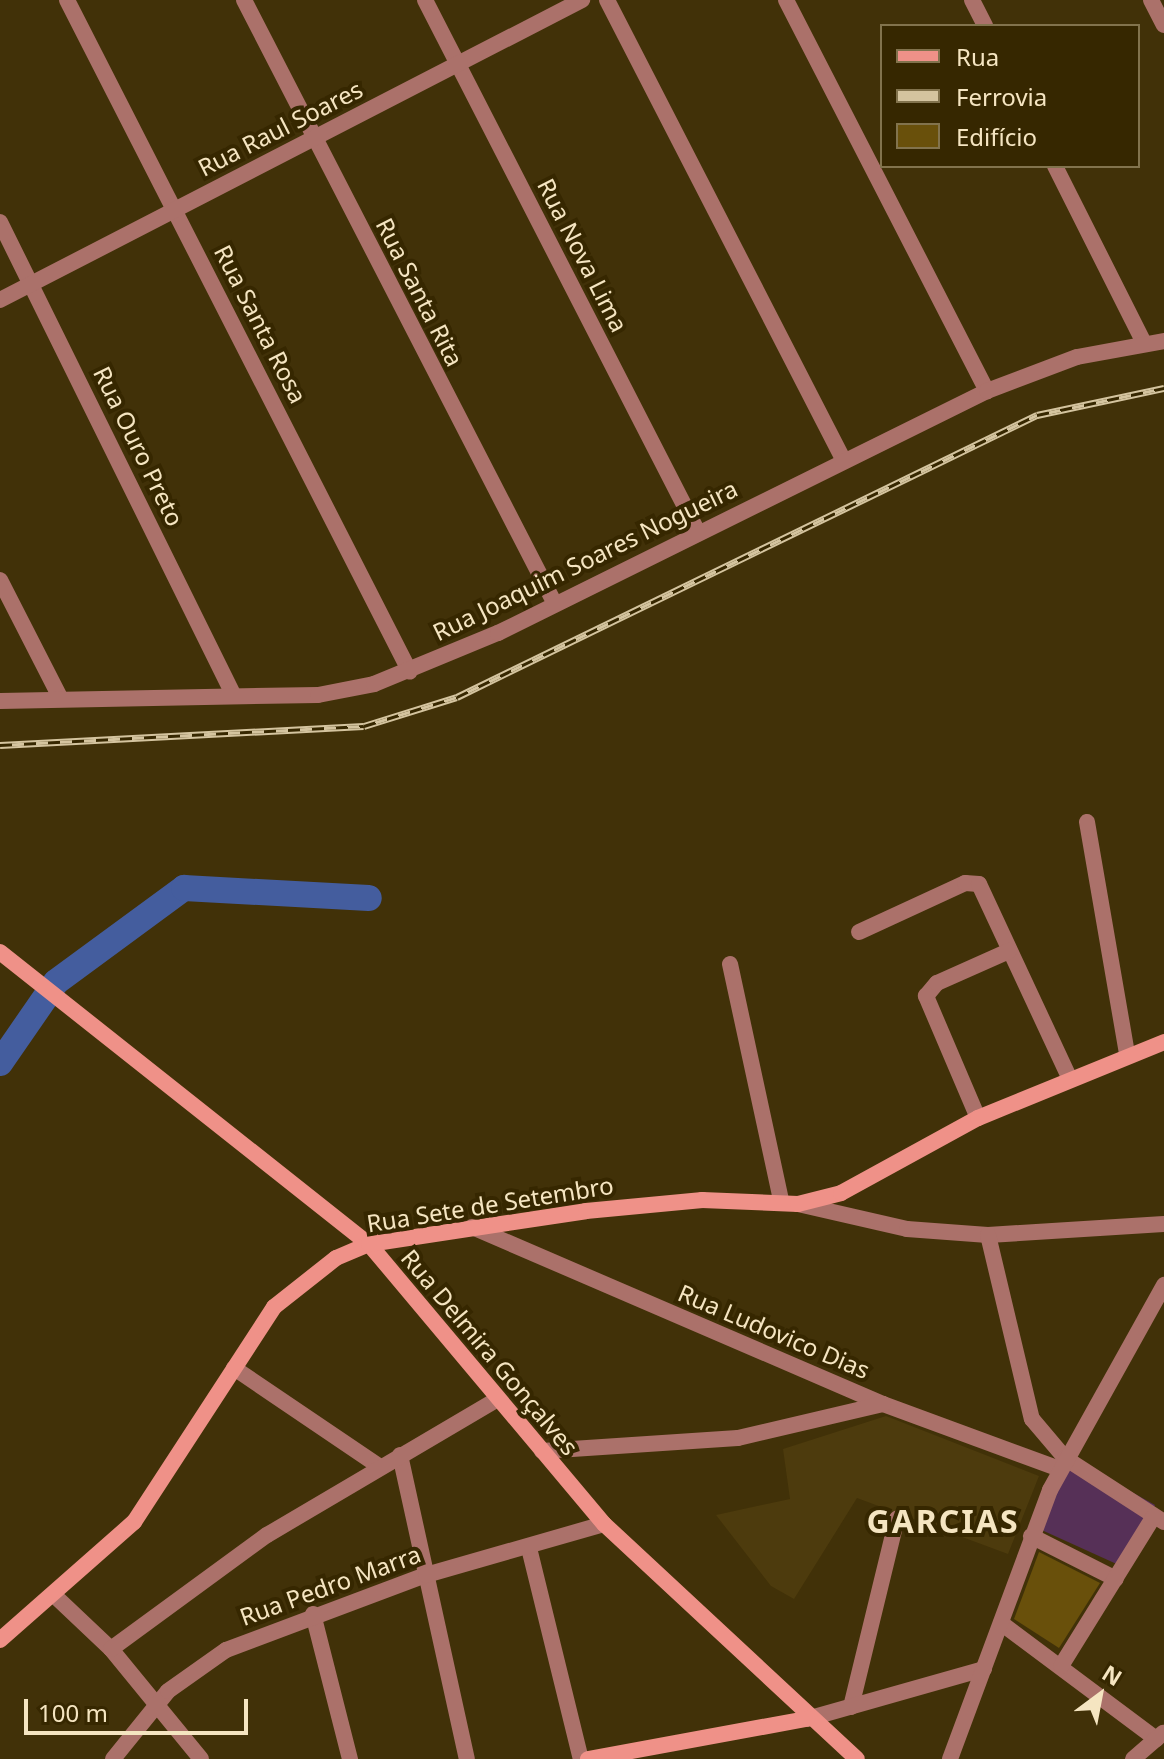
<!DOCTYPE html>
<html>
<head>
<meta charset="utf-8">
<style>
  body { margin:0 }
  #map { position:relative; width:1164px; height:1759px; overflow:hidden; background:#413108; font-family:"Noto Sans",sans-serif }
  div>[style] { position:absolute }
  .built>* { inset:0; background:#4d3b0d }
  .green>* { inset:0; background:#563057 }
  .river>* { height:26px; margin:-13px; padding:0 13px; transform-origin:13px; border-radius:13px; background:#445d9e }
  .building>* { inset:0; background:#69500b }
  .street>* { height:16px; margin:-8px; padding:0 8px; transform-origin:8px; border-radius:8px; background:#ab716a }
  .secondary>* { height:16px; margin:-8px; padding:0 8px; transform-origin:8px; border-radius:8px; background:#ef9188 }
  .rail>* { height:7px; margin-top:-3.5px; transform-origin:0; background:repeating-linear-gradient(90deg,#362700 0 12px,#d4c49f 0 24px); box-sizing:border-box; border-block:2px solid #d4c49f }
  span { translate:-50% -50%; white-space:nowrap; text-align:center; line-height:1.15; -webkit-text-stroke:8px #362700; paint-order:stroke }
  .street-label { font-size:24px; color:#f5e5c1 }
  .district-label { font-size:32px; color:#f5e5c1; font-weight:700; letter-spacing:2px }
  .legend { position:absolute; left:880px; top:24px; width:260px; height:144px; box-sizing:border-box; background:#362700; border:2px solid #82734d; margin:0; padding:10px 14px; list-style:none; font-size:24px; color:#f5e5c1 }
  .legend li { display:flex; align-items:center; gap:16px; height:40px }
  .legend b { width:40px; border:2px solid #82734d }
  .north { position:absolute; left:1060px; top:1655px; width:80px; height:80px; -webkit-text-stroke:6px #362700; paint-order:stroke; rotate:32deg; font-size:22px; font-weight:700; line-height:32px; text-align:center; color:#f5e5c1 }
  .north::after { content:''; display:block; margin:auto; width:28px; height:36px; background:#f5e5c1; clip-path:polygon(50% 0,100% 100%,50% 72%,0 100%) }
  .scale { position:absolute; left:24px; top:1699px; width:224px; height:36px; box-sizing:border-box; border:4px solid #f5e5c1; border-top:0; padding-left:10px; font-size:24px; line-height:28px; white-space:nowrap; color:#f5e5c1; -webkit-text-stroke:6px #362700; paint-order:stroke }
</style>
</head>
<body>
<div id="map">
  <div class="built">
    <div style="clip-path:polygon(886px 1416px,1039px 1476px,1008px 1554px,857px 1498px,794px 1599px,771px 1586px,716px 1515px,790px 1499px,783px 1449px)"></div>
  </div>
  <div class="green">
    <div style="clip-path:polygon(1067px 1456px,1155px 1505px,1121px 1566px,1035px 1527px)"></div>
  </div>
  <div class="river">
    <div style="left:0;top:1063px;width:98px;rotate:-55.3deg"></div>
    <div style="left:56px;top:982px;width:159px;rotate:-36.3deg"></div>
    <div style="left:184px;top:888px;width:185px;rotate:3.1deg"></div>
  </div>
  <div class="building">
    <div style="clip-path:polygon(1039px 1552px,1100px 1583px,1059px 1648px,1014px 1619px)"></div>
  </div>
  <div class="street">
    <div style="left:67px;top:0;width:754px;rotate:62.96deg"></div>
    <div style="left:244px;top:0;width:679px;rotate:62.76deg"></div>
    <div style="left:425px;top:0;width:598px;rotate:62.84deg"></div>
    <div style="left:607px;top:0;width:516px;rotate:62.79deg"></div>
    <div style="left:786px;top:0;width:440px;rotate:62.8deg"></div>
    <div style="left:972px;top:0;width:29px;rotate:63deg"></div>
    <div style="left:1151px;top:0;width:28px;rotate:63deg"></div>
    <div style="left:1055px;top:166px;width:198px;rotate:63.3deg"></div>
    <div style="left:0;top:222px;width:524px;rotate:63.73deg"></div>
    <div style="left:0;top:300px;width:655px;rotate:-27.27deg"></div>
    <div style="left:0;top:580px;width:131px;rotate:62.9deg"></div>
    <div style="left:0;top:701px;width:318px;rotate:-1.1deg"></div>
    <div style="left:318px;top:695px;width:57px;rotate:-11.1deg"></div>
    <div style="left:374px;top:684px;width:134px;rotate:-22.4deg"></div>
    <div style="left:498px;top:633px;width:546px;rotate:-26.33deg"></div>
    <div style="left:987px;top:391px;width:96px;rotate:-20.7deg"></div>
    <div style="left:1077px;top:357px;width:88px;rotate:-10.4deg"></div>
    <div style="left:1087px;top:822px;width:235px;rotate:80.2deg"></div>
    <div style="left:859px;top:932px;width:117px;rotate:-24.8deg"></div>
    <div style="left:965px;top:883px;width:14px;rotate:4deg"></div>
    <div style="left:979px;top:884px;width:213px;rotate:65deg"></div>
    <div style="left:730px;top:964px;width:240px;rotate:77.8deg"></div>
    <div style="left:978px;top:1118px;width:133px;rotate:-113.1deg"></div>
    <div style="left:926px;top:996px;width:17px;rotate:-50deg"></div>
    <div style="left:937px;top:983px;width:79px;rotate:-24deg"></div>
    <div style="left:798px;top:1204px;width:112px;rotate:12.9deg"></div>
    <div style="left:907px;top:1229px;width:81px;rotate:4.2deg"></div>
    <div style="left:988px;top:1235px;width:176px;rotate:-3.6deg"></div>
    <div style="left:472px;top:1227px;width:447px;rotate:23.3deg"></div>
    <div style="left:883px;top:1404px;width:189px;rotate:20.2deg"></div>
    <div style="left:988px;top:1235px;width:189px;rotate:76.6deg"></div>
    <div style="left:1032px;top:1419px;width:51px;rotate:49.8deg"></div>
    <div style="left:1065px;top:1458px;width:118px;rotate:32.9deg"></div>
    <div style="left:234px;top:1368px;width:175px;rotate:34.1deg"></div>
    <div style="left:542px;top:1451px;width:196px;rotate:-3.8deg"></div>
    <div style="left:738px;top:1438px;width:149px;rotate:-13.2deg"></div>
    <div style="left:400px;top:1455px;width:311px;rotate:77.6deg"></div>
    <div style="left:1031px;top:1536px;width:95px;rotate:26.8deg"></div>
    <div style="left:529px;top:1548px;width:217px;rotate:76.2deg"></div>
    <div style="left:56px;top:1597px;width:76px;rotate:43.4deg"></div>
    <div style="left:111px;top:1649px;width:142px;rotate:50.7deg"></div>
    <div style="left:313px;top:1614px;width:150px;rotate:75.7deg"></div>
    <div style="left:1001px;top:1623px;width:194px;rotate:36.8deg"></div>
    <div style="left:111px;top:1649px;width:193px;rotate:-36.2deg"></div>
    <div style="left:267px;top:1535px;width:268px;rotate:-30.5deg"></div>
    <div style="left:1061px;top:1666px;width:176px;rotate:-58.2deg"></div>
    <div style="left:851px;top:1707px;width:194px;rotate:-76.3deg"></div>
    <div style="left:807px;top:1719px;width:184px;rotate:-15.8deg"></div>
    <div style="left:113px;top:1759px;width:87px;rotate:-51deg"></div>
    <div style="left:168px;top:1691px;width:71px;rotate:-35.3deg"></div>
    <div style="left:226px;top:1650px;width:214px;rotate:-20.6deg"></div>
    <div style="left:426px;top:1575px;width:185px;rotate:-16deg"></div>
    <div style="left:950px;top:1759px;width:287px;rotate:-69.6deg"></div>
    <div style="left:1050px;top:1490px;width:235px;rotate:-60.9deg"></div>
    <div style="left:1133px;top:1759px;width:40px;rotate:-41deg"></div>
  </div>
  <div class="secondary">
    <div style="left:0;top:952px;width:471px;rotate:38.4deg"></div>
    <div style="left:369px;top:1244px;width:366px;rotate:50deg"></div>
    <div style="left:604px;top:1524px;width:345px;rotate:42.9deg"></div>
    <div style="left:0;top:1640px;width:179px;rotate:-41.4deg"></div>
    <div style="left:134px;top:1522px;width:257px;rotate:-56.9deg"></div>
    <div style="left:274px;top:1307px;width:79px;rotate:-38.3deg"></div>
    <div style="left:336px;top:1258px;width:36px;rotate:-23deg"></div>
    <div style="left:369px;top:1244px;width:219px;rotate:-8.6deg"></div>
    <div style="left:586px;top:1211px;width:117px;rotate:-5.4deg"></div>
    <div style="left:702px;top:1200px;width:96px;rotate:2.4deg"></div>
    <div style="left:798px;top:1204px;width:44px;rotate:-14.3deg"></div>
    <div style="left:841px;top:1193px;width:156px;rotate:-28.7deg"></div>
    <div style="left:978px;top:1118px;width:201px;rotate:-22.2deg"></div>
    <div style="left:588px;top:1759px;width:223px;rotate:-10.4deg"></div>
  </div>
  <div class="rail">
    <div style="left:0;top:745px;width:364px;rotate:-3deg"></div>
    <div style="left:364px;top:726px;width:97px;rotate:-17.3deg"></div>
    <div style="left:457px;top:697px;width:645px;rotate:-25.93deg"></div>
    <div style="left:1037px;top:415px;width:130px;rotate:-12deg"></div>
  </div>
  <div class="street-label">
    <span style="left:280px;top:128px;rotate:-27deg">Rua Raul Soares</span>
    <span style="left:583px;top:255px;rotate:63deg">Rua Nova Lima</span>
    <span style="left:420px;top:292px;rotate:63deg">Rua Santa Rita</span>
    <span style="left:261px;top:324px;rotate:63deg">Rua Santa Rosa</span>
    <span style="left:139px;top:446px;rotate:64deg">Rua Ouro Preto</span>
    <span style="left:585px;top:560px;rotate:-26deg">Rua Joaquim Soares Nogueira</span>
    <span style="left:490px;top:1204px;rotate:-9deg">Rua Sete de Setembro</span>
    <span style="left:774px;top:1331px;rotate:23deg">Rua Ludovico Dias</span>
    <span style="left:490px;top:1352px;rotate:50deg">Rua Delmira Gonçalves</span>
    <span style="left:330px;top:1585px;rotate:-20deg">Rua Pedro Marra</span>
  </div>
  <div class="district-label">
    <span style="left:943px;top:1521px">GARCIAS</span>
  </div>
  <ul class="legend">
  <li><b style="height:10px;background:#ef9188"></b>Rua</li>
  <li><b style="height:10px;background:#d4c49f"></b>Ferrovia</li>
  <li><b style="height:22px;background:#69500b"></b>Edifício</li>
  </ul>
  <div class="north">N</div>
  <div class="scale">100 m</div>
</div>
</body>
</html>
